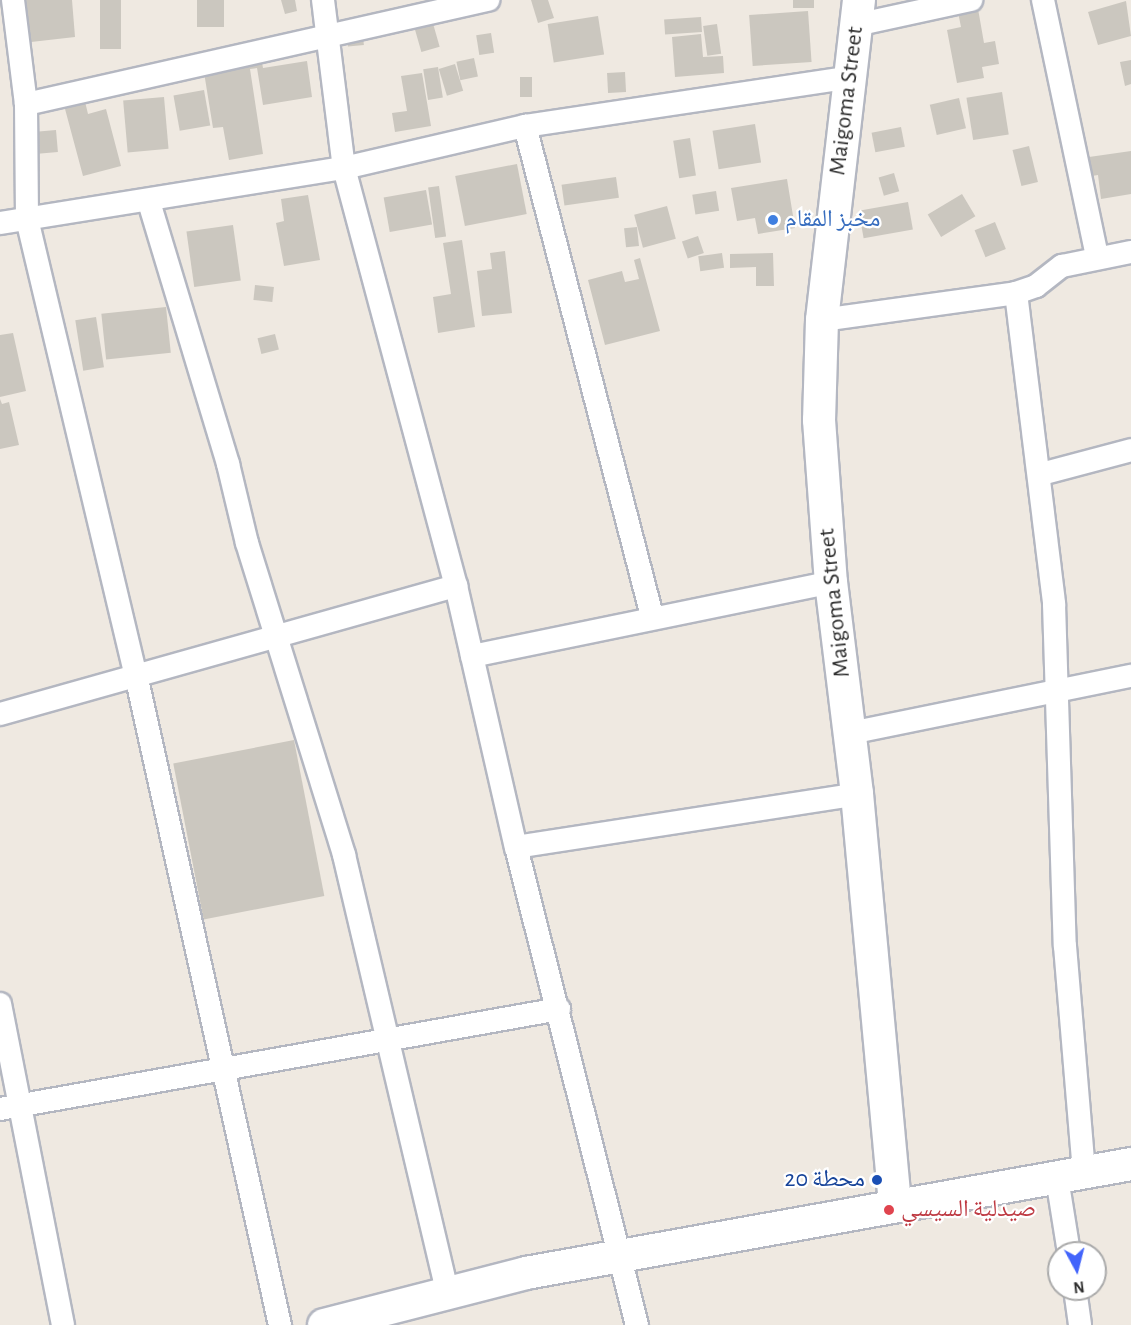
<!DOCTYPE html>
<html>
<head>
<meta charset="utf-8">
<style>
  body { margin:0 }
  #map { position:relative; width:1131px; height:1325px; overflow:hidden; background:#efe9e1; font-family:"Alegreya Sans","Noto Naskh Arabic",sans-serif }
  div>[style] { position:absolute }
  .building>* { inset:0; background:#cbc7bf; transform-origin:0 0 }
  .roads { filter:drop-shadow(2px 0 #b4b7c1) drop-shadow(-2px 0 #b4b7c1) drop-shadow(0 2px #b4b7c1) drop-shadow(0 -2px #b4b7c1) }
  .street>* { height:22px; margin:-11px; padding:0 11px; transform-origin:11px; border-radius:11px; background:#fff }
  .secondary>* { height:32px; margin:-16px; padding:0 16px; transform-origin:16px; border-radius:16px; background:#fff }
  .dots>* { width:16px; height:16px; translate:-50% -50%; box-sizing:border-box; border:3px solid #fff; border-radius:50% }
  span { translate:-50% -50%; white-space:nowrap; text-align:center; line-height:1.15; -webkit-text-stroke:4.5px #fff; paint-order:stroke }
  .street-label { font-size:24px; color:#2e2e2e }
  .shop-label { font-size:24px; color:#366cbe }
  .left { translate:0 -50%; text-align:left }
  .transit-label { font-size:24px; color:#164399 }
  .right { translate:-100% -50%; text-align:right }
  .health-label { font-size:24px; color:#be3a42 }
  .north { position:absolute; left:1047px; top:1241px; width:60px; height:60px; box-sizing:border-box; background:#fff; border:2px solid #ababab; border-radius:50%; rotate:173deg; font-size:16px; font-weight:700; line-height:24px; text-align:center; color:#2e2e2e }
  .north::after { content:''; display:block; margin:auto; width:21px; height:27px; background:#4264fb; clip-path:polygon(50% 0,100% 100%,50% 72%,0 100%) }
</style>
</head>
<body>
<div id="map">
  <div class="building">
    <div style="clip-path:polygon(26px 0,72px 0,75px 37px,31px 42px)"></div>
    <div style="left:100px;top:0;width:21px;height:49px"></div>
    <div style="left:197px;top:0;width:27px;height:27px"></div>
    <div style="clip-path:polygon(281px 0,295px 0,297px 11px,285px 14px)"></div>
    <div style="clip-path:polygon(531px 0,548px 0,554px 18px,538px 23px)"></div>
    <div style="left:793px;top:0;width:21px;height:8px"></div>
    <div style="clip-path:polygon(1126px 1px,1131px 36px,1098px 45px,1088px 12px)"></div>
    <div style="clip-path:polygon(977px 3px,984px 43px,995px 41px,999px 64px,982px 67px,984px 78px,957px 83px,947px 30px,961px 27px,957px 7px)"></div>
    <div style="left:808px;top:11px;width:51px;height:59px;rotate:86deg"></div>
    <div style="left:430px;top:13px;width:35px;height:19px;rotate:74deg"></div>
    <div style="left:598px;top:16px;width:39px;height:51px;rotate:81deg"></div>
    <div style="left:701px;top:17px;width:15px;height:37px;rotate:86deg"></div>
    <div style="left:717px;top:24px;width:30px;height:14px;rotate:82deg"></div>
    <div style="left:362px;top:27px;width:18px;height:16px;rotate:84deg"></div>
    <div style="left:491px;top:33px;width:20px;height:15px;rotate:81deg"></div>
    <div style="clip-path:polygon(701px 34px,703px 57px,723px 56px,724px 73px,675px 77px,672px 37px)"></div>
    <div style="clip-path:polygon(260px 51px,263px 68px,307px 61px,312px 97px,263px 105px,257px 68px,250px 69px,263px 154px,229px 160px,223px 127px,213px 128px,202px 60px)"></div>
    <div style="left:474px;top:58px;width:19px;height:18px;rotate:78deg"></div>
    <div style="clip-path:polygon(1131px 60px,1131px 84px,1125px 86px,1120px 62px)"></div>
    <div style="left:455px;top:64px;width:28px;height:17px;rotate:73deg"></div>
    <div style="left:438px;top:67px;width:31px;height:15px;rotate:81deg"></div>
    <div style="left:625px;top:72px;width:20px;height:18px;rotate:87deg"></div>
    <div style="clip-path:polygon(422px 73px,431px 126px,395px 132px,392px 113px,407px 111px,401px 76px)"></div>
    <div style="left:520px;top:77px;width:12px;height:20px"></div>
    <div style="clip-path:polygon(82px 89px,88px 114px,106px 109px,121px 166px,83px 176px,61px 94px)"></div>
    <div style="left:204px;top:90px;width:36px;height:31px;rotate:80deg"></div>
    <div style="left:1002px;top:92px;width:43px;height:36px;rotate:81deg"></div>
    <div style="left:164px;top:97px;width:52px;height:41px;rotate:85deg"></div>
    <div style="left:959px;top:98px;width:31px;height:30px;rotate:77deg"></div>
    <div style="left:755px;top:124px;width:39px;height:43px;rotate:81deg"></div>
    <div style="left:901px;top:127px;width:20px;height:30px;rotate:79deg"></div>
    <div style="left:56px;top:130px;width:22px;height:20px;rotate:85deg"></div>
    <div style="left:690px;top:138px;width:38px;height:17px;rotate:81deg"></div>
    <div style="left:1029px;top:146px;width:37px;height:17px;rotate:76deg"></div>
    <div style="clip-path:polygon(1131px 151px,1131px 194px,1101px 199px,1098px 175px,1085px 177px,1082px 158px)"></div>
    <div style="left:517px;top:164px;width:51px;height:63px;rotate:79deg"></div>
    <div style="left:894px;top:173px;width:19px;height:16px;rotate:74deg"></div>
    <div style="left:616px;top:177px;width:21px;height:55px;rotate:82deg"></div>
    <div style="clip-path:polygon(787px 179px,795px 228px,758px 234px,755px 218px,737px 221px,731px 188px)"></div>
    <div style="left:439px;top:186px;width:51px;height:11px;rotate:82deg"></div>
    <div style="left:426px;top:190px;width:35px;height:43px;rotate:80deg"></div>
    <div style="left:716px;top:191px;width:20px;height:24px;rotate:81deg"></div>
    <div style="left:962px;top:194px;width:26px;height:40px;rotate:59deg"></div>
    <div style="clip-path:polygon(308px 195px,320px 260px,284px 266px,276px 223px,284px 221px,281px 199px)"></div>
    <div style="left:908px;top:202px;width:28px;height:50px;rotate:80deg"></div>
    <div style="left:667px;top:206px;width:34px;height:34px;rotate:75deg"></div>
    <div style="left:995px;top:222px;width:29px;height:22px;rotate:68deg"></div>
    <div style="left:233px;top:225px;width:56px;height:47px;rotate:82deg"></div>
    <div style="left:637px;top:227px;width:19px;height:13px;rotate:84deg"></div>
    <div style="left:698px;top:236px;width:18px;height:17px;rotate:71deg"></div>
    <div style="clip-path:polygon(462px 240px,475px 327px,438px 333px,433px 297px,451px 294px,443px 243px)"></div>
    <div style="clip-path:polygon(505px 251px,512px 313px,482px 316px,477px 271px,492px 269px,490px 253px)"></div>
    <div style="left:722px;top:253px;width:15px;height:24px;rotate:82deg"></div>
    <div style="clip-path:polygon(773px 253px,774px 286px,756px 286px,756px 267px,730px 268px,730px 254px)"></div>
    <div style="clip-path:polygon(640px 258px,660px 331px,605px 345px,588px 280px,622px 271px,625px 282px,639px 279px,634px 260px)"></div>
    <div style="left:255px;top:285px;width:19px;height:15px;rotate:6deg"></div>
    <div style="left:166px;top:307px;width:46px;height:65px;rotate:84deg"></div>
    <div style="left:96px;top:317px;width:51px;height:21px;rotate:81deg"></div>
    <div style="clip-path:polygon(13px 333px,26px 391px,0 397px,0 335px)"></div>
    <div style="left:275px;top:334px;width:16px;height:18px;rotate:76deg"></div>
    <div style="clip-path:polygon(0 399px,2px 404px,9px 402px,19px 445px,0 449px)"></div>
    <div style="left:294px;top:740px;width:159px;height:123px;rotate:79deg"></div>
  </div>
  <div class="roads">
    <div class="street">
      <div style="left:13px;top:0;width:105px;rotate:82.9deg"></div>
      <div style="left:26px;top:104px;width:115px;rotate:89.5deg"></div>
      <div style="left:27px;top:219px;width:469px;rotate:76.6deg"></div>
      <div style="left:136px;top:675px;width:666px;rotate:77.51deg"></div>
      <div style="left:323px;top:0;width:169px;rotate:82.9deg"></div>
      <div style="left:344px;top:168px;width:433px;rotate:75deg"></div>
      <div style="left:456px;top:586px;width:268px;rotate:77.1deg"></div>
      <div style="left:516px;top:847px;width:493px;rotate:75.8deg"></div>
      <div style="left:1043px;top:0;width:262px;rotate:78.1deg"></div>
      <div style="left:856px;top:25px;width:118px;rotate:-12.3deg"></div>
      <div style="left:26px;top:104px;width:474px;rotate:-12.7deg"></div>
      <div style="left:525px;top:126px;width:506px;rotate:75.47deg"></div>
      <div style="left:149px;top:202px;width:274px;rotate:73.2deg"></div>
      <div style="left:228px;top:464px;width:81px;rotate:76.5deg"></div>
      <div style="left:247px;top:543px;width:327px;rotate:72.7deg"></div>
      <div style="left:344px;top:855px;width:448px;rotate:76.7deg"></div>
      <div style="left:0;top:223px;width:348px;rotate:-9.1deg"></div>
      <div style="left:344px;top:168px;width:186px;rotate:-13.1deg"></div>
      <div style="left:525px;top:126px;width:331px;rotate:-8.5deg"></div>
      <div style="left:1016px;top:293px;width:313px;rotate:83deg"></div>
      <div style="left:1054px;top:604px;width:342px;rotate:88.2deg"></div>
      <div style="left:1065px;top:946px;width:227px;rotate:85.2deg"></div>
      <div style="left:822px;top:320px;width:196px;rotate:-7.9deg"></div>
      <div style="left:1016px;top:293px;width:21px;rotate:-19deg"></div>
      <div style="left:1036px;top:286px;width:33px;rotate:-38deg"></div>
      <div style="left:1062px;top:266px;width:70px;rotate:-11.5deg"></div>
      <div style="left:1041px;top:474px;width:93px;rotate:-14.9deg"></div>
      <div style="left:472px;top:656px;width:367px;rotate:-11.6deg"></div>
      <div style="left:0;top:714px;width:474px;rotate:-15.7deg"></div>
      <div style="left:850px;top:733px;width:287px;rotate:-11.5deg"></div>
      <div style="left:516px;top:847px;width:345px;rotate:-8.8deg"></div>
      <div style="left:0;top:1004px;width:327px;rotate:78.9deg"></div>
      <div style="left:0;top:1109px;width:568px;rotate:-10.14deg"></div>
      <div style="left:1057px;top:1178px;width:76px;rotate:80.9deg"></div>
      <div style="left:1075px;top:1289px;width:36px;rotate:82deg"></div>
    </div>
    <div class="secondary">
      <div style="left:859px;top:0;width:322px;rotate:96.6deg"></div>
      <div style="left:822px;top:320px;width:100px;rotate:91.7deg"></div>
      <div style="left:819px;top:420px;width:162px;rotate:85.8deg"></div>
      <div style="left:831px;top:582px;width:214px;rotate:83deg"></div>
      <div style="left:857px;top:794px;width:413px;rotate:84.7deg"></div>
      <div style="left:324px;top:1325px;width:209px;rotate:-14.4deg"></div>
      <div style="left:526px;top:1273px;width:615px;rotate:-10.21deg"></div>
    </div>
  </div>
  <div class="dots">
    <div style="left:773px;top:220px;background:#3f7fe0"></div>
    <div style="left:877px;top:1180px;background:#1a4fb4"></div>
    <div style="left:889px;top:1210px;background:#e0444e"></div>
  </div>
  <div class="street-label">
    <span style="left:847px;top:101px;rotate:-83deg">Maigoma Street</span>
    <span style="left:835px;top:603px;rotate:-96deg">Maigoma Street</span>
  </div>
  <div class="shop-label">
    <span class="left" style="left:785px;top:220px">مخبز المقام</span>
  </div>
  <div class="transit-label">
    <span class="right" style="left:865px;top:1180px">محطة 20</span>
  </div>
  <div class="health-label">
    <span class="left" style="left:901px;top:1210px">صيدلية السيسي</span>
  </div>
  <div class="north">N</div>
</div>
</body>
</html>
